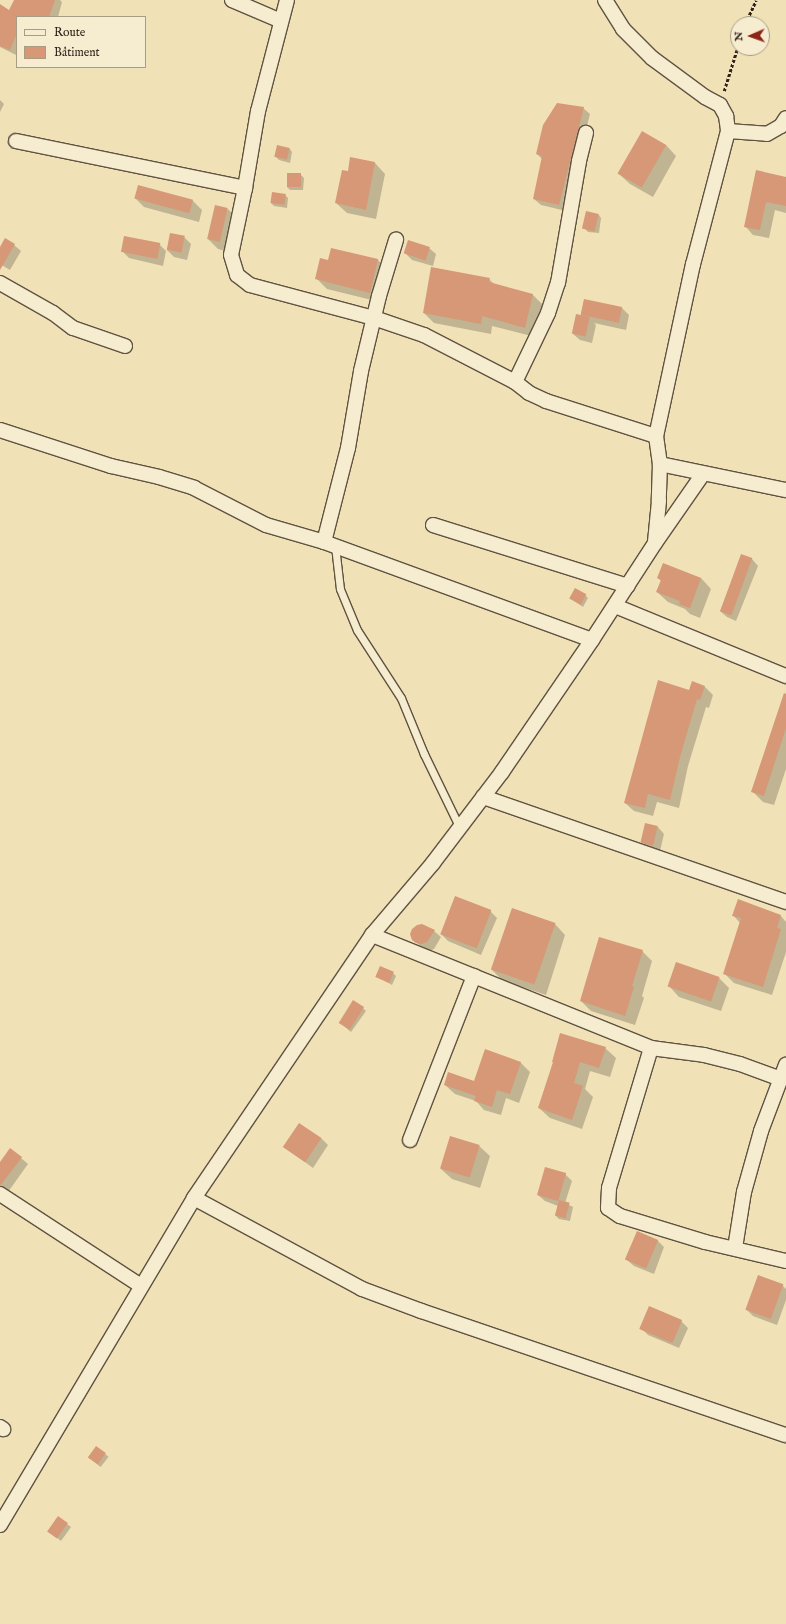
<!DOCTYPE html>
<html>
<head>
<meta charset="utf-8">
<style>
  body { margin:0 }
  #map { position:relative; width:786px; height:1624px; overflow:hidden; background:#f1e1b7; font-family:"IM FELL English",serif }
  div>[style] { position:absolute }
  .shadow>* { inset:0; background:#0003; transform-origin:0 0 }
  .building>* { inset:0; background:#d69876; transform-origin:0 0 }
  .path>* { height:2.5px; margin-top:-1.25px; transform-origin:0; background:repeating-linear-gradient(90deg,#2e241a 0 3px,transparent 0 5px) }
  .roads { filter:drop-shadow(1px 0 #5f5341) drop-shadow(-1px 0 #5f5341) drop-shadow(0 1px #5f5341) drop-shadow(0 -1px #5f5341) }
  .lane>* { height:7px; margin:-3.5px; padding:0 3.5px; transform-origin:3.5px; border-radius:3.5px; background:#f6ecd0 }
  .street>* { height:14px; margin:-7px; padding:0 7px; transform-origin:7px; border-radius:7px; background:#f6ecd0 }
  span { translate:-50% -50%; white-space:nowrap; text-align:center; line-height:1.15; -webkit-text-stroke:3.5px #f6ecd0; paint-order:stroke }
  .legend { position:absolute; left:16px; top:16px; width:130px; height:52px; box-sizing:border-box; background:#f6ecd0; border:1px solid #a69c87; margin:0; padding:5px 7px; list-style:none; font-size:12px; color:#2e241a }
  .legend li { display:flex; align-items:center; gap:8px; height:20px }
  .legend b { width:20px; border:1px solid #a69c87 }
  .north { position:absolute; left:730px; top:16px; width:40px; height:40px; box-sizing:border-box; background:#f6ecd0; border:1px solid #a69c87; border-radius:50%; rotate:268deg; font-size:11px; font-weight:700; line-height:16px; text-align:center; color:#2e241a }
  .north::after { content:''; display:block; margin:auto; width:14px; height:18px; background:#8f2418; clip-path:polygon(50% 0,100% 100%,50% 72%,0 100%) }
</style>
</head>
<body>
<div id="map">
  <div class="shadow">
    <div style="clip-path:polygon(15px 0,60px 0,62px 2px,58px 17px,51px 17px,35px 12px,33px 17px,17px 17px,16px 55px,0 47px,0 5px,10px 11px)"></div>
    <div style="clip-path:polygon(0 100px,4px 104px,0 112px)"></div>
    <div style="clip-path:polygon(583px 108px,590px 114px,566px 211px,541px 205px,534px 199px,543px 160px,537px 154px)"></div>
    <div style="clip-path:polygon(666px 145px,676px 156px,653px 197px,630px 184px,619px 174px)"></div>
    <div style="clip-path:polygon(289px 148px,292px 152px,290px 163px,279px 160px,276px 157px)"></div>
    <div style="clip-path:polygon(375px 163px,385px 174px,376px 219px,347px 213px,336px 203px,349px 172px)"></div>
    <div style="clip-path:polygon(756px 172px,786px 182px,786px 213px,775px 210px,769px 238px,753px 235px,745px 226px)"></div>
    <div style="clip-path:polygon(300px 174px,304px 178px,303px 190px,290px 190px,287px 187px)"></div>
    <div style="clip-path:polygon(285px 195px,288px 198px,287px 208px,274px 206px,271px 203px)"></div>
    <div style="clip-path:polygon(135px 198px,193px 201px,202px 210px,199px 222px,144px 207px)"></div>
    <div style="clip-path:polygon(228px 209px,238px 220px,230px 252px,218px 249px,208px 239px)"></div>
    <div style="clip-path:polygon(598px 214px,601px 218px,599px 233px,588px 232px,585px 229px)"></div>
    <div style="clip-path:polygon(184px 237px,191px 244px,187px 260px,174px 257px,167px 250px)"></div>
    <div style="clip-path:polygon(159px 244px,166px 251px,163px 266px,129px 258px,122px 251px)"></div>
    <div style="clip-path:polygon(14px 245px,21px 251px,10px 270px,0 264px,0 249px)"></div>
    <div style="clip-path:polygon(429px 248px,436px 254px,433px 266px,412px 260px,405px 253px)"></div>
    <div style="clip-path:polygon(332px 249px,378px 260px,388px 271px,380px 302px,327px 289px,317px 279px,329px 262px)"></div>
    <div style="clip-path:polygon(489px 279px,495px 285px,533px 295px,543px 305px,535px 337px,492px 326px,491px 334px,434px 323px,424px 313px)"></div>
    <div style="clip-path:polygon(584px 300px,622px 308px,629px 315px,626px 330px,594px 323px,596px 325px,592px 343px,580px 340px,573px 334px,581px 315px)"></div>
    <div style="clip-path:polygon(742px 555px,752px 559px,758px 566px,736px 621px,727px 617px,720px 611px)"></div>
    <div style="clip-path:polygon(663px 564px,701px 578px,711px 589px,700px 618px,690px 614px,685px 609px,668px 602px,657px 592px,661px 581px,658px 578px)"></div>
    <div style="clip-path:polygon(585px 595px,588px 598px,583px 607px,570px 598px)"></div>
    <div style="clip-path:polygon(705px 687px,713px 695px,709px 708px,706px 707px,688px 766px,679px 808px,657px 802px,653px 816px,634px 811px,625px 803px,690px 691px)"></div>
    <div style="clip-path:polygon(786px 715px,786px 769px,774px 805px,763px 802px,753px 792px)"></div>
    <div style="clip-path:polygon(646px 824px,658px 827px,664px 834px,660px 851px,648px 848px,641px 841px)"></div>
    <div style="clip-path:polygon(513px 910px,555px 924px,565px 935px,546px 995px,502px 980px,492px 970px)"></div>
    <div style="clip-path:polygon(490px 911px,497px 918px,481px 955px,448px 941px,441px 934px)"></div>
    <div style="clip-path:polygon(733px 915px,781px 916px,786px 922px,786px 952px,772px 995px,734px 983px,725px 974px,740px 923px)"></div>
    <div style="clip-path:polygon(434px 931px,441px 937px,434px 949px,429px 951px,424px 950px,413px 939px)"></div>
    <div style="clip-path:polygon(642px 951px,652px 961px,642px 996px,644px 998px,635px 1025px,591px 1011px,581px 1001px)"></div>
    <div style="clip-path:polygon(393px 973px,396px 976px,392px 985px,376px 976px)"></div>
    <div style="clip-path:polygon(719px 978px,729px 988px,721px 1011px,679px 997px,669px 986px)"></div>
    <div style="clip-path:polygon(363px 1008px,366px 1011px,351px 1032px,339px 1022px)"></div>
    <div style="clip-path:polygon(605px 1048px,616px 1058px,610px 1077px,590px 1071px,585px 1089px,593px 1097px,582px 1129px,550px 1118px,539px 1108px,554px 1063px)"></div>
    <div style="clip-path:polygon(486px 1051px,521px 1063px,530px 1072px,519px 1103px,506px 1098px,501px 1115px,484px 1110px,476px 1101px,455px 1094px,445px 1085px,475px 1082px)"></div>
    <div style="clip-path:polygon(299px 1124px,321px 1138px,328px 1145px,313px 1168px,284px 1147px)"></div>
    <div style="clip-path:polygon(479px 1146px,490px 1156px,480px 1188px,452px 1179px,441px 1169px)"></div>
    <div style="clip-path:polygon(21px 1158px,28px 1164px,8px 1192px,0 1187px,0 1164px)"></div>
    <div style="clip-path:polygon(565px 1174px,572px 1181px,565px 1203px,573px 1207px,570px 1221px,559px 1219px,556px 1216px,558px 1206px,545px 1201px,538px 1195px)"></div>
    <div style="clip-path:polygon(657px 1240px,664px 1247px,654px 1274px,634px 1266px,627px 1260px)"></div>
    <div style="clip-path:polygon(782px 1285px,786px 1289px,786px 1300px,777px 1325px,753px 1316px,746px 1309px)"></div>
    <div style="clip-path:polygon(681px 1321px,688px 1328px,679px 1348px,648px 1335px,641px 1328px)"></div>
    <div style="left:96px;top:1447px;width:16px;height:13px;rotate:38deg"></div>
    <div style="clip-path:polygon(58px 1517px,71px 1527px,61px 1541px,52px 1534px)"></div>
  </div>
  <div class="building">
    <div style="clip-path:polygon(14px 0,55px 0,49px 17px,17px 17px,17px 33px,10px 50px,0 46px,0 4px,9px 10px)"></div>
    <div style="clip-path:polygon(557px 103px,584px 107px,559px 205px,533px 199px,542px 156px,536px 154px,543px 125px)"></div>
    <div style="left:642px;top:131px;width:28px;height:49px;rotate:30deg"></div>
    <div style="left:277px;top:145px;width:13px;height:12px;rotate:13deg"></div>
    <div style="clip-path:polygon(350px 157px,375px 162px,366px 210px,335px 203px,342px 170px,348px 171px)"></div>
    <div style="clip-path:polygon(756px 170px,786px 177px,786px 206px,766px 202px,760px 230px,744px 227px)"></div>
    <div style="left:287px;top:173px;width:14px;height:14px"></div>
    <div style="left:138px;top:185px;width:57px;height:14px;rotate:15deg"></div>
    <div style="left:272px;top:192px;width:14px;height:11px;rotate:8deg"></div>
    <div style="left:215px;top:205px;width:13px;height:35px;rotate:13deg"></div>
    <div style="left:586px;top:211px;width:13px;height:18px;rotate:13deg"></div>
    <div style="left:170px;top:233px;width:15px;height:17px;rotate:11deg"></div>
    <div style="left:124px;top:236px;width:37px;height:16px;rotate:11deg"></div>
    <div style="clip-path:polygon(5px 238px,15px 244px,0 270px,0 247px)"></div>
    <div style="left:408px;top:240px;width:23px;height:14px;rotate:18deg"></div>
    <div style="clip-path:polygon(331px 248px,378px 259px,370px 293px,315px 279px,320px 258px,328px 260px)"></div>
    <div style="clip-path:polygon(431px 267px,490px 278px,489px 282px,533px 294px,525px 328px,482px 316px,481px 324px,423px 313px)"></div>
    <div style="left:584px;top:299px;width:39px;height:16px;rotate:12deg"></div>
    <div style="left:576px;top:314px;width:14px;height:20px;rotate:12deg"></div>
    <div style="left:741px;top:554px;width:12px;height:61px;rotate:20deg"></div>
    <div style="clip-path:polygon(663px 563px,701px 578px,690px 608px,679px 604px,680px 601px,656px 592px,661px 580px,657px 578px)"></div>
    <div style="left:575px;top:588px;width:13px;height:12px;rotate:29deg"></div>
    <div style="clip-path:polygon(658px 680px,689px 690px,692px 681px,705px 686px,700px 700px,697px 699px,680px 757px,670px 800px,648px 794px,645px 808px,624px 803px)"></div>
    <div style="clip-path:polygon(784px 693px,786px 694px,786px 728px,764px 796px,751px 792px)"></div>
    <div style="left:645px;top:823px;width:13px;height:20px;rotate:13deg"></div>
    <div style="left:455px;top:896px;width:39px;height:41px;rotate:21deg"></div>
    <div style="clip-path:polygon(738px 899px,781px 915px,777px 928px,781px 929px,763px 987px,723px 974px,741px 918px,732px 916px)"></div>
    <div style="left:512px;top:908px;width:46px;height:65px;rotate:19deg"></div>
    <div style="clip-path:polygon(422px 924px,435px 930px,427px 942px,422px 944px,416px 943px,412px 940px,410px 934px,412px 929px,417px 925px)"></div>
    <div style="clip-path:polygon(599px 937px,643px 950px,632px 986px,634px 987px,625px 1016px,580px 1001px)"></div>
    <div style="left:676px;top:962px;width:46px;height:26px;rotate:19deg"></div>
    <div style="left:380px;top:966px;width:15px;height:12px;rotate:23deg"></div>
    <div style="left:353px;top:1000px;width:13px;height:27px;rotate:32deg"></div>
    <div style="clip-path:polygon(560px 1033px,606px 1047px,599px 1068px,580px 1062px,574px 1083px,583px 1086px,572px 1120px,538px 1108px,553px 1062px,552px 1062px)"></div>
    <div style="clip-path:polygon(485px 1049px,521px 1062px,510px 1094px,497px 1090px,492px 1107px,474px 1101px,476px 1096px,444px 1085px,448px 1072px,474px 1081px)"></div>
    <div style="left:299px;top:1123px;width:27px;height:29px;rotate:34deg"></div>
    <div style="left:450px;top:1136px;width:31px;height:34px;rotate:17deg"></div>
    <div style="clip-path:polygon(10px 1148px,22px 1157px,0 1186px,0 1162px)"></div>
    <div style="left:545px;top:1167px;width:22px;height:29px;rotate:16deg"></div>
    <div style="left:559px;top:1200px;width:11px;height:16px;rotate:15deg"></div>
    <div style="left:637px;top:1231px;width:23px;height:31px;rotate:23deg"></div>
    <div style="left:758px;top:1275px;width:27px;height:37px;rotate:20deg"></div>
    <div style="left:649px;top:1306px;width:36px;height:25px;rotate:23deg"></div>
    <div style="left:96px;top:1446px;width:12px;height:14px;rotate:35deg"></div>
    <div style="left:58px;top:1516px;width:12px;height:19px;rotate:35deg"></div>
  </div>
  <div class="path">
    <div style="left:745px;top:24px;width:26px;rotate:-65deg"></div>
    <div style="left:724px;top:91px;width:47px;rotate:-72.7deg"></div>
  </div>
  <div class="roads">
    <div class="lane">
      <div style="left:335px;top:546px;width:43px;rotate:83.4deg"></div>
      <div style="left:340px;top:589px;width:44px;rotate:67.5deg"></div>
      <div style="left:357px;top:630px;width:81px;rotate:57.1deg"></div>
      <div style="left:401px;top:698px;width:61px;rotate:67.7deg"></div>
      <div style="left:424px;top:754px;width:82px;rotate:64.1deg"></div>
    </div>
    <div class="street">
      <div style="left:232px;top:0;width:53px;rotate:23.2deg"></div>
      <div style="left:287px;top:0;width:115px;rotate:104.6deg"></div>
      <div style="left:258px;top:111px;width:78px;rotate:99.6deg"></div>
      <div style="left:245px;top:188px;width:68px;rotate:101.8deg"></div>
      <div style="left:231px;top:255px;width:21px;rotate:73deg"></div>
      <div style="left:237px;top:275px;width:16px;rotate:38deg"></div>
      <div style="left:250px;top:285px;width:128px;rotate:14.9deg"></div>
      <div style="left:374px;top:318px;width:53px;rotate:18.8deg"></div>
      <div style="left:424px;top:335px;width:102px;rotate:27.3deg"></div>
      <div style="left:515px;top:382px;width:18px;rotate:38deg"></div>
      <div style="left:529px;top:393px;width:19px;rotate:25deg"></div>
      <div style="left:546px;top:401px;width:115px;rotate:17.7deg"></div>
      <div style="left:605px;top:0;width:34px;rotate:58deg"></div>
      <div style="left:623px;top:29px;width:41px;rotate:45deg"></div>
      <div style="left:652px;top:58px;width:66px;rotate:36.3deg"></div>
      <div style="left:705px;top:97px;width:17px;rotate:28deg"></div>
      <div style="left:720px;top:105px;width:13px;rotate:61deg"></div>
      <div style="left:726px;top:116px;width:15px;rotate:82deg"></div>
      <div style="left:728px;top:131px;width:138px;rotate:104.7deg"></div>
      <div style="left:693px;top:264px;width:176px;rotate:102.1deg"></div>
      <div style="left:656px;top:436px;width:28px;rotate:82deg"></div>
      <div style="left:660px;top:464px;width:37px;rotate:92deg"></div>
      <div style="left:659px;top:501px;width:41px;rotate:95.6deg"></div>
      <div style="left:728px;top:131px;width:39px;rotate:4deg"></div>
      <div style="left:767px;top:134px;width:16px;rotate:-30deg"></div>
      <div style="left:781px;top:126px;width:9px;rotate:-58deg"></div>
      <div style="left:16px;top:141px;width:234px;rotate:11.6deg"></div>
      <div style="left:0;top:283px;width:61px;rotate:29.5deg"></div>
      <div style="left:53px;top:313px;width:25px;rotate:37deg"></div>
      <div style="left:73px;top:328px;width:55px;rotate:19.1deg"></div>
      <div style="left:515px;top:382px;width:76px;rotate:-64.4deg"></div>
      <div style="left:548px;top:313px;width:32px;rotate:-72deg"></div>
      <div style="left:558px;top:283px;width:124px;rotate:-80.2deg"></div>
      <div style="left:579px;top:161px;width:29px;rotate:-76deg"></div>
      <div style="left:0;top:430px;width:117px;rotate:18deg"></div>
      <div style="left:111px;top:466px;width:49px;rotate:12.9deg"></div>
      <div style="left:159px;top:477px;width:37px;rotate:17deg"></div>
      <div style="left:194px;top:488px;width:81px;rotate:27.2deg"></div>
      <div style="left:266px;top:525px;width:60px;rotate:16.3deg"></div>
      <div style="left:324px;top:542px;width:285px;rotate:20.1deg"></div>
      <div style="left:660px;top:464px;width:129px;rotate:11.7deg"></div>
      <div style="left:433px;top:525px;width:204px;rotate:17.4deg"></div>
      <div style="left:324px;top:542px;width:97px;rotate:-75.7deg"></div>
      <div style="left:348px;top:448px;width:78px;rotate:-80.4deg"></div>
      <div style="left:361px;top:371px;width:77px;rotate:-76.5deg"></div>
      <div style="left:379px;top:296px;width:59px;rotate:-73.1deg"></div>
      <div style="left:615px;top:606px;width:185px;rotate:22.3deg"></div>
      <div style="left:483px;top:797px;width:321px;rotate:19.1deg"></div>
      <div style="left:372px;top:935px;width:301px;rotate:22deg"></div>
      <div style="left:651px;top:1048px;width:146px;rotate:106.7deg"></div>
      <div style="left:609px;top:1188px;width:20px;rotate:93deg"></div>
      <div style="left:608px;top:1208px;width:14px;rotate:34deg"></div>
      <div style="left:620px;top:1216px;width:89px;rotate:17deg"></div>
      <div style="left:705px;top:1242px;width:83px;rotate:13.2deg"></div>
      <div style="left:651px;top:1048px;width:53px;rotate:7.5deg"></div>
      <div style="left:704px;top:1055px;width:37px;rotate:14deg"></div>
      <div style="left:740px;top:1064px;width:44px;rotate:20.1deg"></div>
      <div style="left:410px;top:1140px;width:176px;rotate:-68.7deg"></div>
      <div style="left:0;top:1194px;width:168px;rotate:33.1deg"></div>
      <div style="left:194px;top:1198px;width:191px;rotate:28.4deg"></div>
      <div style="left:362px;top:1289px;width:63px;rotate:20.4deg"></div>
      <div style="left:421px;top:1311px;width:385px;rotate:18.8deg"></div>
      <div style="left:735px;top:1248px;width:57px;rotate:-80.9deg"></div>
      <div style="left:744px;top:1192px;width:63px;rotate:-74.4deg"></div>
      <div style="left:761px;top:1131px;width:71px;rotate:-69.3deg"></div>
      <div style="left:0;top:1427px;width:4px;rotate:34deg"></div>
      <div style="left:0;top:1525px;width:380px;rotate:-59.3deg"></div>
      <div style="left:194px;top:1198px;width:318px;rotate:-55.9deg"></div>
      <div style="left:372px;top:935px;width:94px;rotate:-49.7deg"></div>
      <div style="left:433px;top:863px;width:114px;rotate:-52.8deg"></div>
      <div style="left:502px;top:772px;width:160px;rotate:-55.7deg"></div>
      <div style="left:592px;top:640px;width:116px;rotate:-57deg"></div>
      <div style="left:655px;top:543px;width:84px;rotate:-55.2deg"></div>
    </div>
  </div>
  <ul class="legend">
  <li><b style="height:5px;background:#f6ecd0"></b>Route</li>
  <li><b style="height:11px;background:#d69876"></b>Bâtiment</li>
  </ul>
  <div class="north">N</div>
</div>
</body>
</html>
